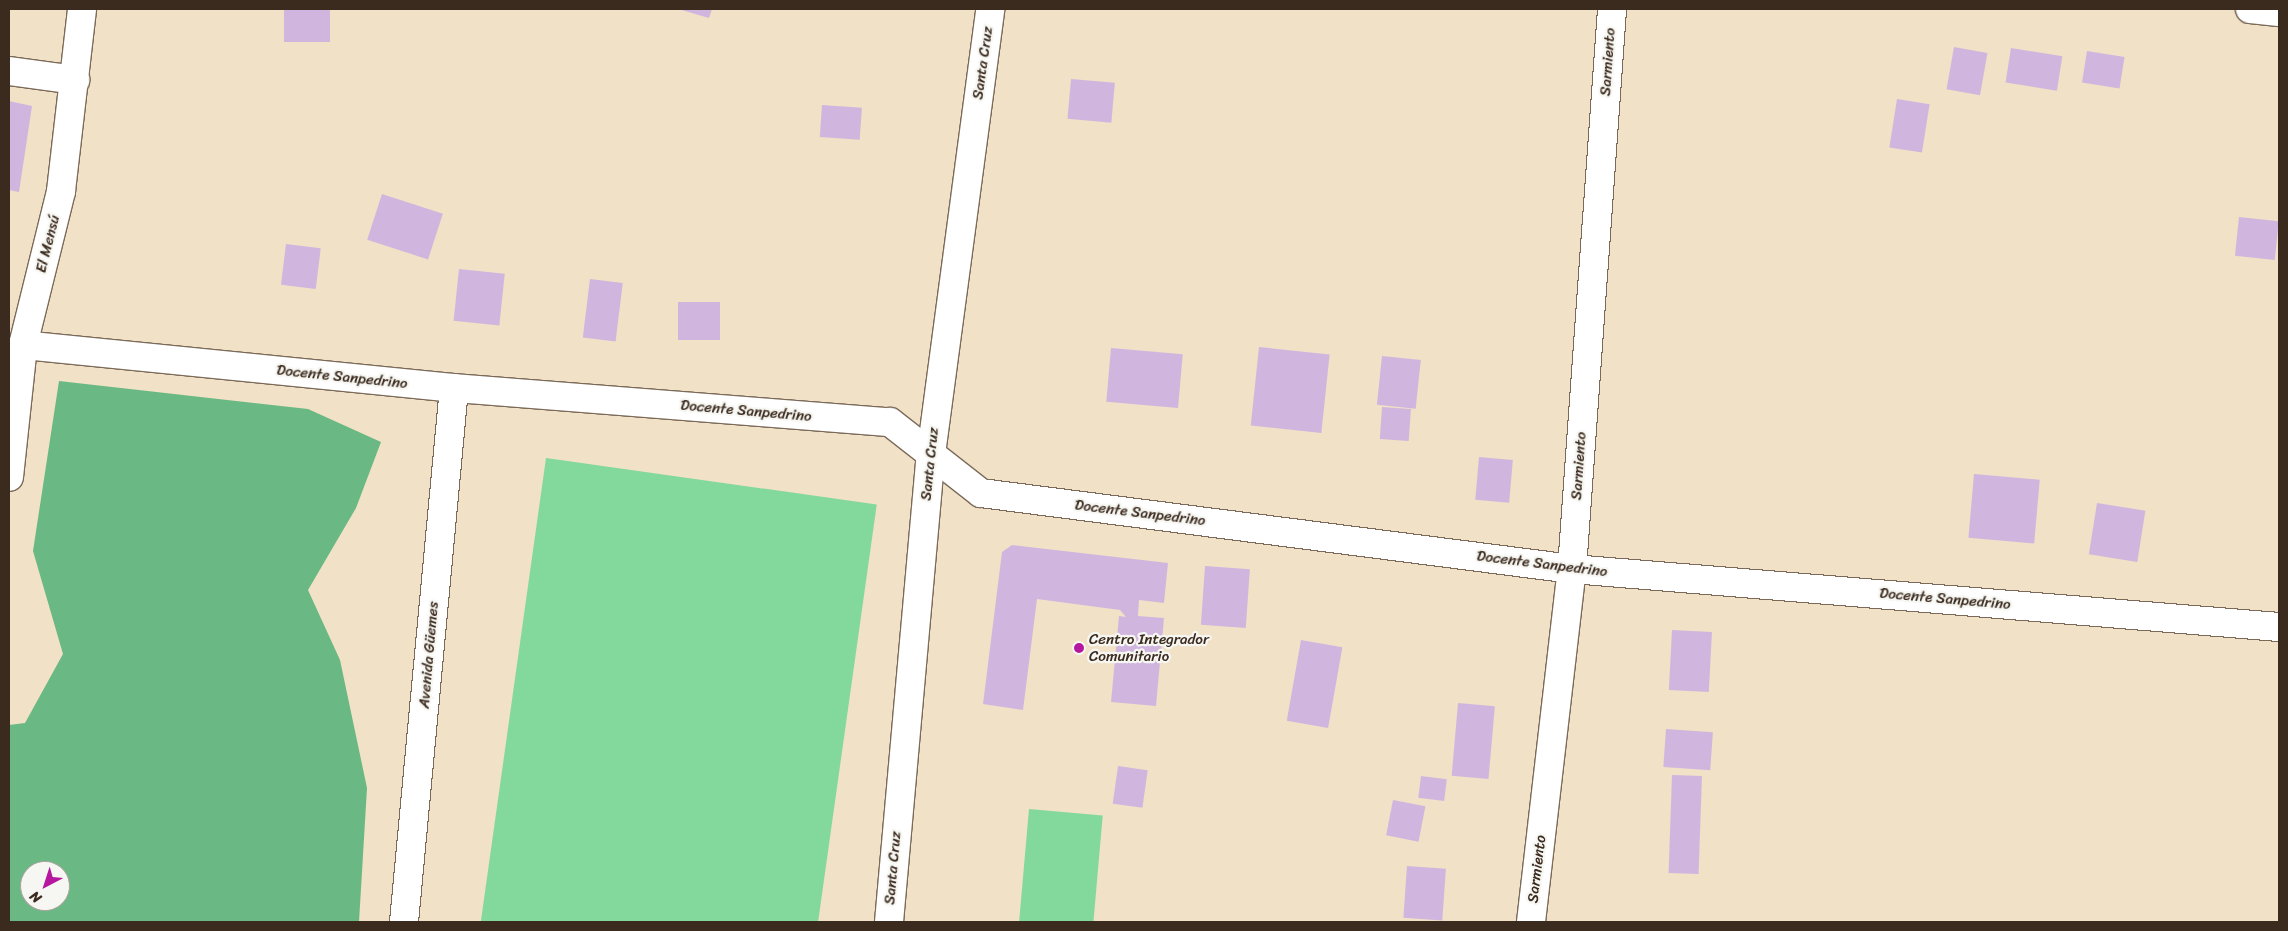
<!DOCTYPE html>
<html>
<head>
<meta charset="utf-8">
<style>
  body { margin:0 }
  #map { position:relative; width:2288px; height:931px; overflow:hidden; background:#f1e1c6; font-family:Sriracha,sans-serif }
  div>[style] { position:absolute }
  .green>* { inset:0; background:#83d89b; transform-origin:0 0 }
  .forest>* { inset:0; background:#6ab883 }
  .building>* { inset:0; background:#d0b6df; transform-origin:0 0 }
  .roads { filter:drop-shadow(1px 0 #7b6a59) drop-shadow(-1px 0 #7b6a59) drop-shadow(0 1px #7b6a59) drop-shadow(0 -1px #7b6a59) }
  .minor>* { height:28px; margin:-14px; padding:0 14px; transform-origin:14px; border-radius:14px; background:#fff }
  .major>* { height:28px; margin:-14px; padding:0 14px; transform-origin:14px; border-radius:14px; background:#fff }
  .dots>* { width:14px; height:14px; translate:-50% -50%; box-sizing:border-box; border:2px solid #f6f6f2; border-radius:50% }
  span { translate:-50% -50%; white-space:nowrap; text-align:center; line-height:1.15; -webkit-text-stroke:4.5px #f6f6f2; paint-order:stroke }
  .street-label { font-size:15px; color:#3b2a1e }
  .poi-label { font-size:15px; color:#3b2a1e }
  .left { translate:0 -50%; text-align:left }
  .frame { position:absolute; inset:0; border:10px solid #3b2a1e; pointer-events:none }
  .north { position:absolute; left:20px; top:861px; width:50px; height:50px; box-sizing:border-box; background:#f6f6f2; border:1px solid #aba49d; border-radius:50%; rotate:220deg; font-size:14px; font-weight:700; line-height:20px; text-align:center; color:#3b2a1e }
  .north::after { content:''; display:block; margin:auto; width:18px; height:22px; background:#b5179e; clip-path:polygon(50% 0,100% 100%,50% 72%,0 100%) }
</style>
</head>
<body>
<div id="map">
  <div class="green">
    <div style="left:546px;top:458px;width:334px;height:468px;rotate:8deg"></div>
    <div style="left:1029px;top:809px;width:74px;height:113px;rotate:5deg"></div>
  </div>
  <div class="forest">
    <div style="clip-path:polygon(evenodd,59px 381px,308px 409px,381px 442px,356px 508px,308px 590px,340px 660px,367px 788px,359px 922px,9px 922px,9px 725px,25px 723px,63px 654px,33px 551px,59px 381px,30px 871px,60px 871px,60px 901px,30px 901px,30px 871px)"></div>
  </div>
  <div class="building">
    <div style="left:284px;top:9px;width:46px;height:33px"></div>
    <div style="clip-path:polygon(678px 9px,712px 9px,709px 18px)"></div>
    <div style="left:1954px;top:47px;width:34px;height:43px;rotate:10deg"></div>
    <div style="left:2011px;top:48px;width:52px;height:35px;rotate:9deg"></div>
    <div style="left:2087px;top:51px;width:38px;height:32px;rotate:9deg"></div>
    <div style="left:1071px;top:79px;width:44px;height:40px;rotate:5deg"></div>
    <div style="left:1897px;top:99px;width:33px;height:49px;rotate:9deg"></div>
    <div style="clip-path:polygon(9px 101px,32px 106px,19px 192px,9px 190px)"></div>
    <div style="left:822px;top:105px;width:40px;height:32px;rotate:4deg"></div>
    <div style="left:382px;top:194px;width:64px;height:48px;rotate:18deg"></div>
    <div style="left:2239px;top:217px;width:40px;height:39px;rotate:6deg"></div>
    <div style="left:286px;top:244px;width:35px;height:41px;rotate:7deg"></div>
    <div style="left:459px;top:269px;width:46px;height:52px;rotate:6deg"></div>
    <div style="left:590px;top:279px;width:33px;height:59px;rotate:7deg"></div>
    <div style="left:720px;top:302px;width:38px;height:42px;rotate:90deg"></div>
    <div style="left:1259px;top:347px;width:71px;height:79px;rotate:6deg"></div>
    <div style="left:1111px;top:348px;width:72px;height:54px;rotate:5deg"></div>
    <div style="left:1382px;top:356px;width:39px;height:49px;rotate:6deg"></div>
    <div style="left:1382px;top:407px;width:29px;height:32px;rotate:4deg"></div>
    <div style="left:1479px;top:457px;width:34px;height:43px;rotate:5deg"></div>
    <div style="left:1974px;top:474px;width:66px;height:64px;rotate:5deg"></div>
    <div style="left:2097px;top:503px;width:49px;height:52px;rotate:9deg"></div>
    <div style="clip-path:polygon(1012px 545px,1168px 563px,1164px 603px,1139px 600px,1138px 616px,1164px 618px,1156px 706px,1111px 702px,1119px 616px,1126px 617px,1120px 610px,1037px 599px,1023px 710px,983px 704px,1002px 552px)"></div>
    <div style="left:1205px;top:566px;width:45px;height:59px;rotate:4deg"></div>
    <div style="left:1672px;top:630px;width:40px;height:60px;rotate:3deg"></div>
    <div style="left:1301px;top:640px;width:42px;height:82px;rotate:10deg"></div>
    <div style="left:1458px;top:703px;width:37px;height:73px;rotate:5deg"></div>
    <div style="left:1666px;top:729px;width:47px;height:38px;rotate:4deg"></div>
    <div style="left:1118px;top:766px;width:30px;height:38px;rotate:8deg"></div>
    <div style="left:1672px;top:775px;width:30px;height:98px;rotate:2deg"></div>
    <div style="left:1421px;top:776px;width:26px;height:22px;rotate:7deg"></div>
    <div style="left:1393px;top:800px;width:33px;height:36px;rotate:11deg"></div>
    <div style="left:1407px;top:866px;width:39px;height:52px;rotate:4deg"></div>
  </div>
  <div class="roads">
    <div class="minor">
      <div style="left:2250px;top:9px;width:29px;rotate:6deg"></div>
      <div style="left:9px;top:71px;width:67px;rotate:7.8deg"></div>
      <div style="left:23px;top:345px;width:433px;rotate:5.7deg"></div>
      <div style="left:454px;top:388px;width:437px;rotate:4.5deg"></div>
      <div style="left:890px;top:422px;width:115px;rotate:38deg"></div>
      <div style="left:981px;top:493px;width:596px;rotate:7.33deg"></div>
      <div style="left:1572px;top:569px;width:709px;rotate:4.69deg"></div>
      <div style="left:9px;top:477px;width:133px;rotate:-83.9deg"></div>
      <div style="left:23px;top:345px;width:159px;rotate:-76.1deg"></div>
      <div style="left:61px;top:191px;width:183px;rotate:-83.4deg"></div>
      <div style="left:889px;top:922px;width:470px;rotate:-84.9deg"></div>
      <div style="left:931px;top:454px;width:449px;rotate:-82.4deg"></div>
      <div style="left:1531px;top:922px;width:355px;rotate:-83.4deg"></div>
      <div style="left:1572px;top:569px;width:561px;rotate:-85.91deg"></div>
    </div>
    <div class="major">
      <div style="left:404px;top:922px;width:536px;rotate:-84.65deg"></div>
    </div>
  </div>
  <div class="dots">
    <div style="left:1079px;top:648px;background:#b5179e"></div>
  </div>
  <div class="street-label">
    <span style="left:1608px;top:62px;rotate:-86deg">Sarmiento</span>
    <span style="left:983px;top:63px;rotate:-82deg">Santa Cruz</span>
    <span style="left:48px;top:244px;rotate:-76deg">El Mensú</span>
    <span style="left:342px;top:377px;rotate:6deg">Docente Sanpedrino</span>
    <span style="left:746px;top:411px;rotate:5deg">Docente Sanpedrino</span>
    <span style="left:930px;top:464px;rotate:-84deg">Santa Cruz</span>
    <span style="left:1579px;top:466px;rotate:-86deg">Sarmiento</span>
    <span style="left:1140px;top:513px;rotate:7deg">Docente Sanpedrino</span>
    <span style="left:1542px;top:564px;rotate:7deg">Docente Sanpedrino</span>
    <span style="left:1945px;top:599px;rotate:5deg">Docente Sanpedrino</span>
    <span style="left:429px;top:655px;rotate:-85deg">Avenida Güemes</span>
    <span style="left:893px;top:868px;rotate:-85deg">Santa Cruz</span>
    <span style="left:1537px;top:869px;rotate:-83deg">Sarmiento</span>
  </div>
  <div class="poi-label">
    <span class="left" style="left:1089px;top:648px">Centro Integrador<br>Comunitario</span>
  </div>
  <div class="frame"></div>
  <div class="north">N</div>
</div>
</body>
</html>
